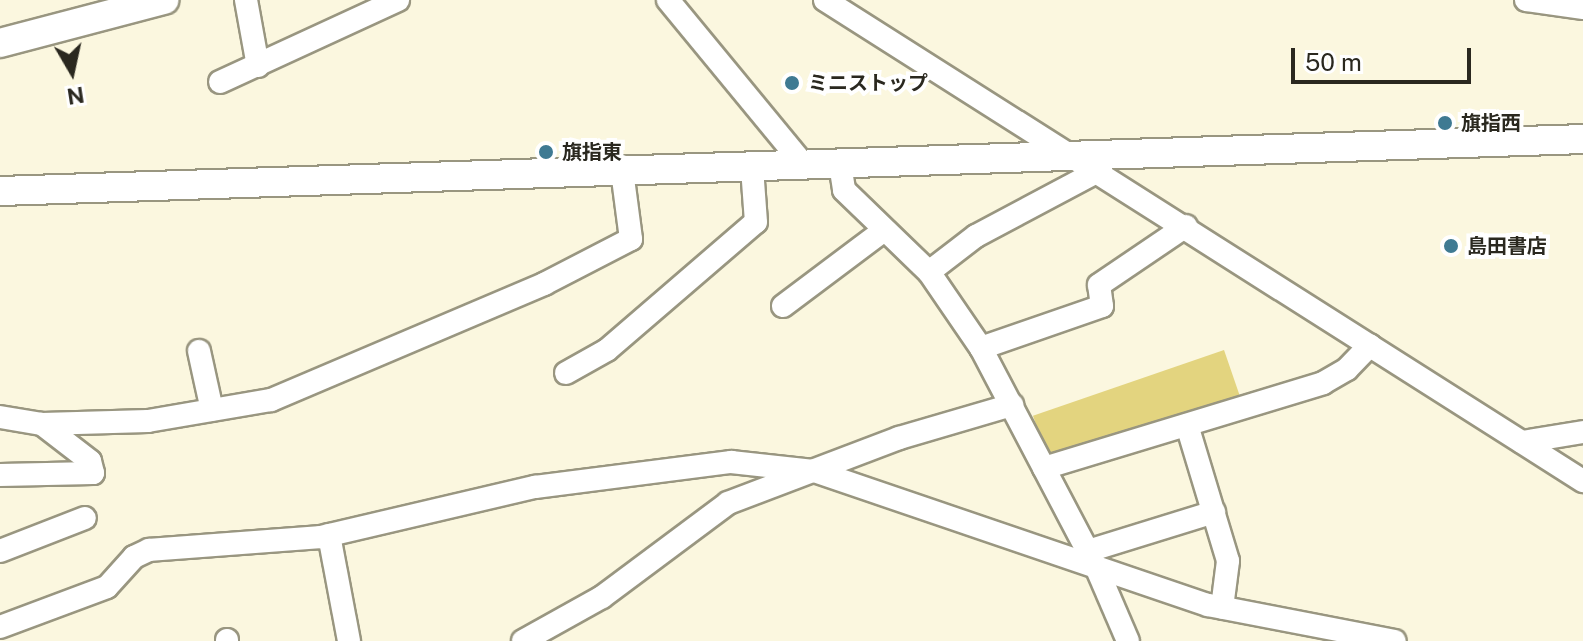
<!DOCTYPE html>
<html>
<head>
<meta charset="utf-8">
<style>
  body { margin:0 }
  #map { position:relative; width:1583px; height:641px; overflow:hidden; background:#fbf7df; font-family:"Public Sans","Noto Sans JP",sans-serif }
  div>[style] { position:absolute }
  .green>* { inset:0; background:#e3d47f; transform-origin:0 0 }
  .roads { filter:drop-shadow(2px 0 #999680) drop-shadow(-2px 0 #999680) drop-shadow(0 2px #999680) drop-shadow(0 -2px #999680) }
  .minor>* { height:22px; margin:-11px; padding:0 11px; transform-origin:11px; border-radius:11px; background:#fff }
  .tertiary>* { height:28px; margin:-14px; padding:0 14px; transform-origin:14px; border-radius:14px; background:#fff }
  .dots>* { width:22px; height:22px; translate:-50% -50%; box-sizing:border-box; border:4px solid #fff; border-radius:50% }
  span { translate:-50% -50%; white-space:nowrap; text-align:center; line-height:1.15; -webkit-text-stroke:8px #fff; paint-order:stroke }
  .poi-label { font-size:20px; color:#2a281f; font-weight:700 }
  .left { translate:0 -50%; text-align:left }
  .north { position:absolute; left:32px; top:32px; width:80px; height:80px; -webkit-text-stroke:6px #fff; paint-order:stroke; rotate:171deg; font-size:22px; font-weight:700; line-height:32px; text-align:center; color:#2a281f }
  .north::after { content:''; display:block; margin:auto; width:28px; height:36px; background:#2a281f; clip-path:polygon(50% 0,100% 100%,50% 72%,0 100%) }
  .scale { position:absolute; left:1291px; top:48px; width:180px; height:36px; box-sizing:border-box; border:4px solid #2a281f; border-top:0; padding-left:10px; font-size:24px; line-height:28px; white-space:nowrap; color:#2a281f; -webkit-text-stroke:6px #fff; paint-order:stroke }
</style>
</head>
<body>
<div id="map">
  <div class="green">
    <div style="left:1224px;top:350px;width:55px;height:202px;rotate:71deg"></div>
  </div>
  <div class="roads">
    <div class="minor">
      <div style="left:246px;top:0;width:67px;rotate:79.7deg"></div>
      <div style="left:668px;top:0;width:215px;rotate:50.5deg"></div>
      <div style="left:825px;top:0;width:898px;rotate:32.4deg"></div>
      <div style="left:1526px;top:0;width:58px;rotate:8deg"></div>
      <div style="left:220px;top:82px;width:196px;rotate:-24.7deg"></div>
      <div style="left:840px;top:164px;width:26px;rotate:81deg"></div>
      <div style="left:844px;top:190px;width:118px;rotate:44deg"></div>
      <div style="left:929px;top:272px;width:92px;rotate:55.6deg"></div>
      <div style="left:981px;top:348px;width:250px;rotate:62.3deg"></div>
      <div style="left:1097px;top:569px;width:78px;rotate:66.7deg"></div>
      <div style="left:929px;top:272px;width:59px;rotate:-37.5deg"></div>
      <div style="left:976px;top:236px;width:140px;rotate:-28deg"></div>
      <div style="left:783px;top:306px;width:125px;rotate:-36.9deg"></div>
      <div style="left:981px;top:348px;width:128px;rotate:-19.1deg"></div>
      <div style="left:1102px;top:306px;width:21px;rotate:-98deg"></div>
      <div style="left:1099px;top:285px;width:105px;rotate:-34.1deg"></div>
      <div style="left:199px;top:351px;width:60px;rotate:77.6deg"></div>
      <div style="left:566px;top:373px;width:47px;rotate:-29.3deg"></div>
      <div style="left:607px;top:350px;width:196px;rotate:-40.7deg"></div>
      <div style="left:756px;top:222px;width:55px;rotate:-94.2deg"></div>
      <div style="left:0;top:417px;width:43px;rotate:9.5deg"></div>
      <div style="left:42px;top:424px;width:106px;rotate:-1.6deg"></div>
      <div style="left:148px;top:421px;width:125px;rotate:-9.7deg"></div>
      <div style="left:271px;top:400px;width:297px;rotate:-23deg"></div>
      <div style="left:544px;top:284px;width:98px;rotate:-27.3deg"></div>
      <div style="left:631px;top:239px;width:69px;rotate:-97.5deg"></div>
      <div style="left:1187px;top:425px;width:142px;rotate:73.2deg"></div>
      <div style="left:1228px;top:561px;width:47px;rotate:97.3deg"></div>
      <div style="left:1522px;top:442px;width:62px;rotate:-9.3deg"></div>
      <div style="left:1044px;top:468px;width:292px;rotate:-16.9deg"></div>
      <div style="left:1323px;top:383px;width:28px;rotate:-30deg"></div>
      <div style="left:1347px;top:369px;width:33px;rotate:-46deg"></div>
      <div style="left:0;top:475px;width:93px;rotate:-1.2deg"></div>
      <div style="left:93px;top:473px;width:12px;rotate:-104deg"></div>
      <div style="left:90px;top:461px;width:61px;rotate:-142.4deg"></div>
      <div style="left:329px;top:535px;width:108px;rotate:79.3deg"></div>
      <div style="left:0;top:551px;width:91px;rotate:-21.2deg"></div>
      <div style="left:1088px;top:551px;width:132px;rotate:-17.2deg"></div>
      <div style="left:0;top:627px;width:114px;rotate:-20.5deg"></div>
      <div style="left:107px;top:587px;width:40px;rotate:-48deg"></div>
      <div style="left:134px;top:557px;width:17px;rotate:-25deg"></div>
      <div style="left:149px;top:550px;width:172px;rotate:-4.3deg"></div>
      <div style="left:321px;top:537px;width:220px;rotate:-13.2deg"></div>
      <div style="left:535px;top:487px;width:198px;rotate:-7.3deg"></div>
      <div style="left:731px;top:462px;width:83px;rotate:6.2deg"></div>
      <div style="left:814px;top:471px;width:416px;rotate:18.8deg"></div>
      <div style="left:1208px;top:605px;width:190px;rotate:10.9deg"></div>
      <div style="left:227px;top:640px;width:1px;rotate:90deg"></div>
      <div style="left:523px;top:641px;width:90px;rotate:-29.1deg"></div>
      <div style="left:602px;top:597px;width:157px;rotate:-36.7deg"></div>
      <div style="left:728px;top:503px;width:183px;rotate:-20.8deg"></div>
      <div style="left:899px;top:438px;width:118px;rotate:-16.3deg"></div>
    </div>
    <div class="tertiary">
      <div style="left:0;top:43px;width:170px;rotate:-14.7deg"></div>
      <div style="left:0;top:191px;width:1584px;rotate:-1.88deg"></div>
    </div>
  </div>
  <div class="dots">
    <div style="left:792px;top:83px;background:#3f7a92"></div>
    <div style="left:1445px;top:123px;background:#3f7a92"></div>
    <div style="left:546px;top:152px;background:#3f7a92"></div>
    <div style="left:1451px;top:246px;background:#3f7a92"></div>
  </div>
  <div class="poi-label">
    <span class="left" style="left:808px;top:83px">ミニストップ</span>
    <span class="left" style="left:1461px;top:123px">旗指西</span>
    <span class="left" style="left:562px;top:152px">旗指東</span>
    <span class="left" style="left:1467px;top:246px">島田書店</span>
  </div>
  <div class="north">N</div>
  <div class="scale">50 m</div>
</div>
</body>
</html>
